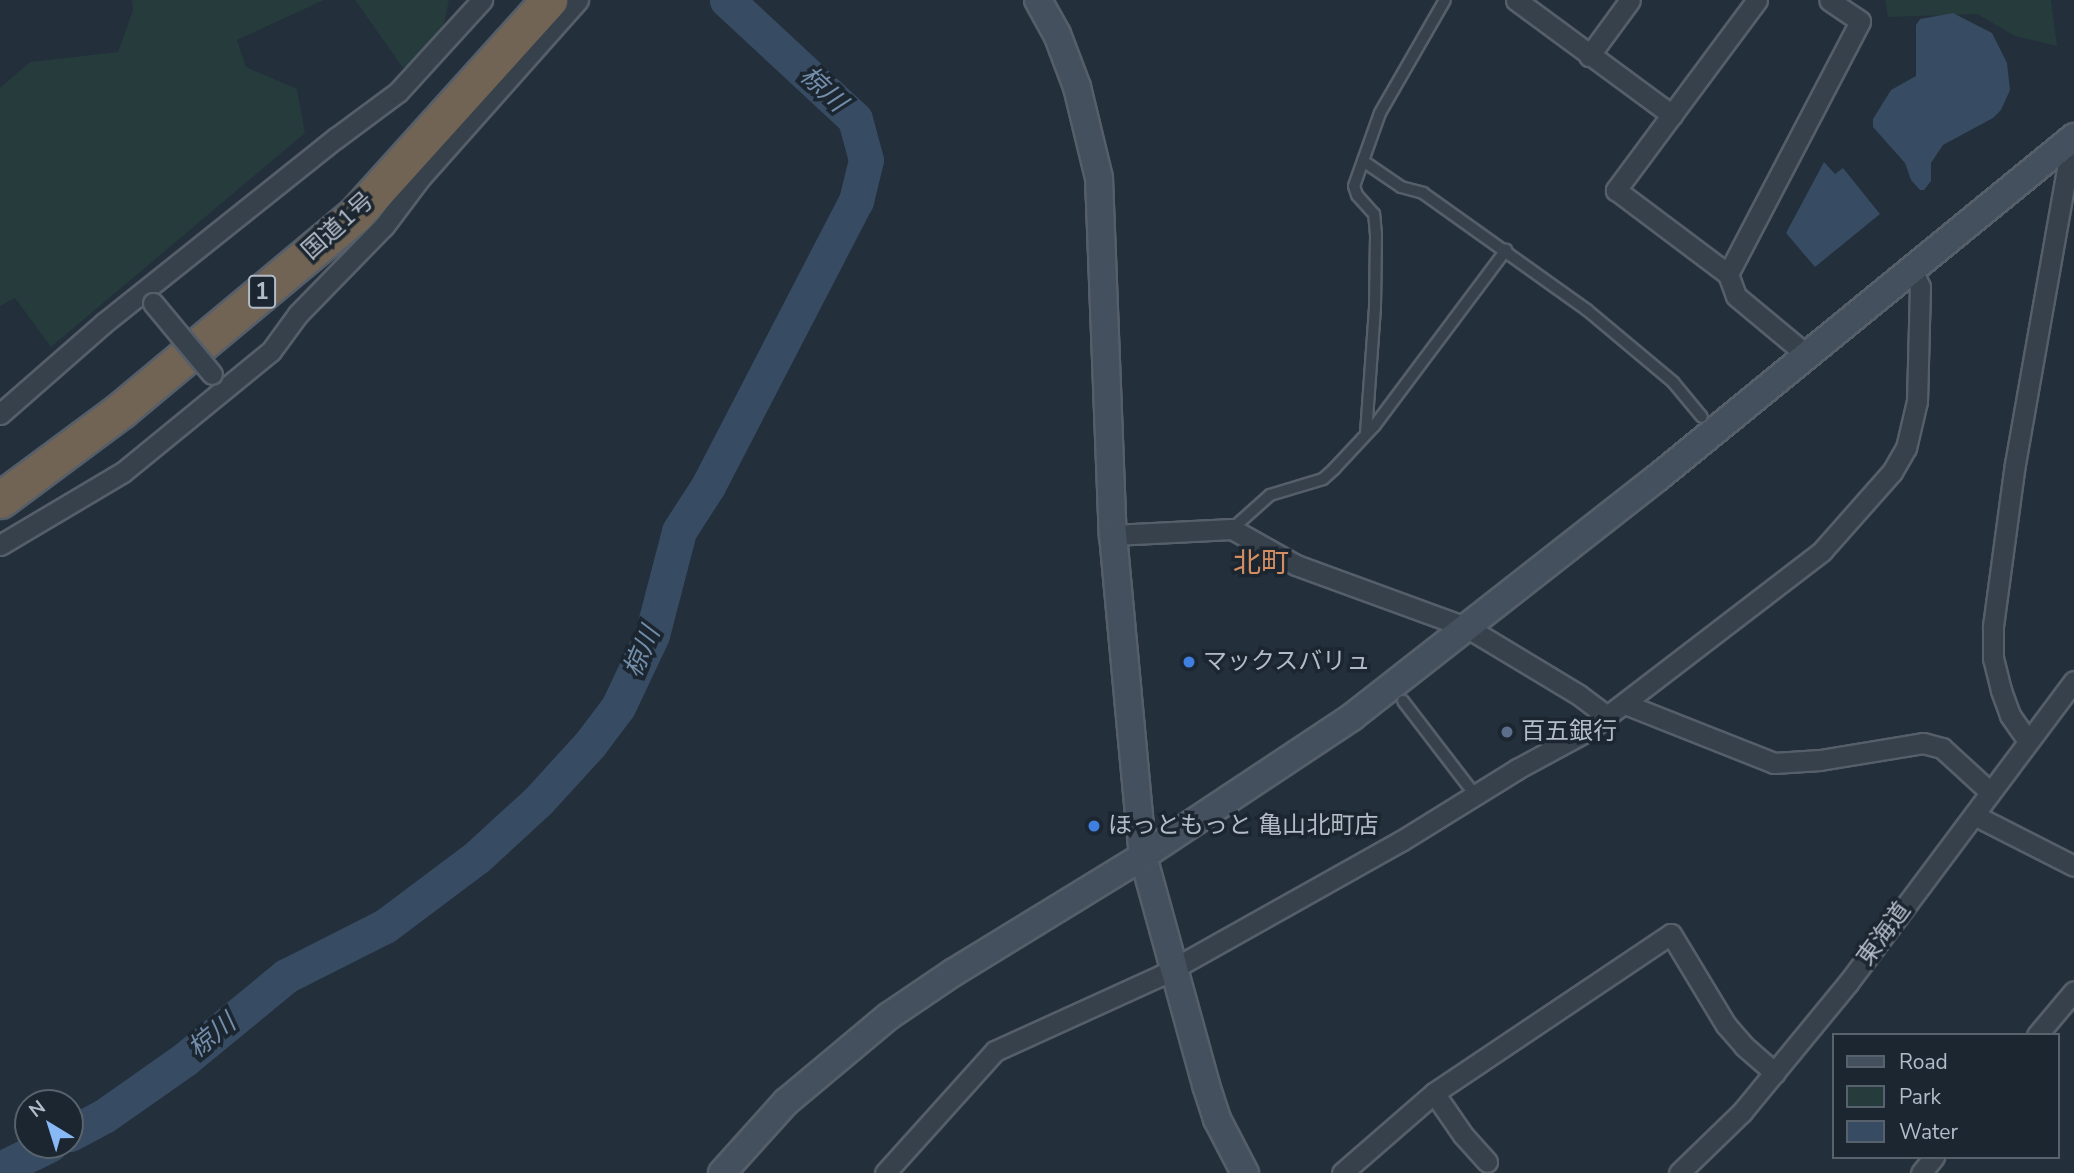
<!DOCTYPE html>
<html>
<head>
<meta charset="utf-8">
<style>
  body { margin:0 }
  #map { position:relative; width:2074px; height:1173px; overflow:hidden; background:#232f3b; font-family:"Nunito Sans","Noto Sans JP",sans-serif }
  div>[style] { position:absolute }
  .green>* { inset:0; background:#253b3c }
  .water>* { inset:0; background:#374b62 }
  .river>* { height:35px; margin:-17.5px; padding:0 17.5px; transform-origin:17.5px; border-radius:17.5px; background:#374b62 }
  .roads { filter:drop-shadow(2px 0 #555e69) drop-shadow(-2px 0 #555e69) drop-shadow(0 2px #555e69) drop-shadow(0 -2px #555e69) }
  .lane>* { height:10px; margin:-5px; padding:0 5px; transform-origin:5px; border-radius:5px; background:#37414c }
  .street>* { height:19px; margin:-9.5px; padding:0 9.5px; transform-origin:9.5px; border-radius:9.5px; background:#37414c }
  .secondary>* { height:26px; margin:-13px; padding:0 13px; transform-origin:13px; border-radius:13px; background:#45505f }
  .highway>* { height:35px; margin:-17.5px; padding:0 17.5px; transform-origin:17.5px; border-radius:17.5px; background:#716454 }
  .bridges { filter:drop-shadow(2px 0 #555e69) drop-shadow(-2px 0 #555e69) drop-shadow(0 2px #555e69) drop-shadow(0 -2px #555e69) }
  .street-bridge>* { height:19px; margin:-9.5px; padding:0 9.5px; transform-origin:9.5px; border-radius:9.5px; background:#37414c }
  .dots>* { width:19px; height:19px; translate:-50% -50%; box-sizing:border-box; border:4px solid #1c2630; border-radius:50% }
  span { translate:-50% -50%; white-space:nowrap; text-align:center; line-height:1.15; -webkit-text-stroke:7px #1c2630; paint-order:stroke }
  .shield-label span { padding:2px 5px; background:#1c2630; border:2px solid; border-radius:5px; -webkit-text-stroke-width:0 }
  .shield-label { font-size:23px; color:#b2bbc7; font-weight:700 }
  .street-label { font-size:24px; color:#b2bbc7 }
  .poi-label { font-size:24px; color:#b2bbc7 }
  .left { translate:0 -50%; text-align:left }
  .water-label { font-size:26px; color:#738eaa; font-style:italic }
  .quarter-label { font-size:28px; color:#d28d62 }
  .legend { position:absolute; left:1832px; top:1033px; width:228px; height:126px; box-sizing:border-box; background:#1c2630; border:2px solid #58626c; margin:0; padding:9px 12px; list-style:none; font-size:21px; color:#b2bbc7 }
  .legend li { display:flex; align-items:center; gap:14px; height:35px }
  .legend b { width:35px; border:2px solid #58626c }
  .north { position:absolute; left:14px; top:1089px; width:70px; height:70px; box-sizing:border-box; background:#1c2630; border:2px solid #58626c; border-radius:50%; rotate:322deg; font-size:19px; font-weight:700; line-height:28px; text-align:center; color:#b2bbc7 }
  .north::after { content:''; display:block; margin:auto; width:24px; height:32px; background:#88b9f6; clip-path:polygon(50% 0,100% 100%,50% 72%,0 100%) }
</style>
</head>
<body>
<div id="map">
  <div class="green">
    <div style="clip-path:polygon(132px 0,324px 0,237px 40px,246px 67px,297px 89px,305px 133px,51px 347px,15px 298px,0 306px,0 88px,30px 62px,118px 52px,133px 10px)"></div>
    <div style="clip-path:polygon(355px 0,449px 0,441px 38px,403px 68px)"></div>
    <div style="clip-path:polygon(1885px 0,2051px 0,2057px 46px,2015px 36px,1977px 14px,1888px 17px)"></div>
  </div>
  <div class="water">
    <div style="clip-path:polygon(1953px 13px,1992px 33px,2007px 63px,2010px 90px,2001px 110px,1993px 118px,1943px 145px,1931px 163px,1931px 181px,1924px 190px,1920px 190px,1911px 180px,1905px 163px,1873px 127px,1873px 119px,1891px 90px,1916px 76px,1916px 25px,1920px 19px)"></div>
    <div style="clip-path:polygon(1824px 162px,1835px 174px,1843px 168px,1880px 214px,1815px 267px,1786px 233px)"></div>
  </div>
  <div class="river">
    <div style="left:70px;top:1134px;width:38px;rotate:-28deg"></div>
    <div style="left:104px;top:1116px;width:99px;rotate:-35.1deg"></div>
    <div style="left:185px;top:1059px;width:131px;rotate:-39.4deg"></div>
    <div style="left:286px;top:976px;width:111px;rotate:-26.8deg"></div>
    <div style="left:385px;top:926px;width:115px;rotate:-36.9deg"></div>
    <div style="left:477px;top:857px;width:83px;rotate:-42.6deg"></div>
    <div style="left:538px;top:801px;width:77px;rotate:-47.6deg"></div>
    <div style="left:590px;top:744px;width:46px;rotate:-52.9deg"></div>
    <div style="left:618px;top:707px;width:80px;rotate:-64.7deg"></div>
    <div style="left:652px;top:635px;width:107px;rotate:-75.4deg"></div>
    <div style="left:679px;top:531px;width:54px;rotate:-57.2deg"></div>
    <div style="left:708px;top:486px;width:321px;rotate:-62.6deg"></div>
    <div style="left:856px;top:201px;width:42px;rotate:-76.3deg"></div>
    <div style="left:866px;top:160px;width:42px;rotate:-105deg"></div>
    <div style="left:855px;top:119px;width:175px;rotate:-137.1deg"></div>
    <div style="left:0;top:1169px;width:55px;rotate:-26.1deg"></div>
  </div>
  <div class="roads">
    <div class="lane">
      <div style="left:1363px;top:161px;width:46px;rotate:34.4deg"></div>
      <div style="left:1401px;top:187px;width:23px;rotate:15deg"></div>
      <div style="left:1423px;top:193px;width:201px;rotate:35.5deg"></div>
      <div style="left:1587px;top:310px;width:112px;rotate:39.9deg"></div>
      <div style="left:1673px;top:382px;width:45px;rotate:50.4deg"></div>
      <div style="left:1366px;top:433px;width:126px;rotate:-85.9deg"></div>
      <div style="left:1375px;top:307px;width:72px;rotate:-89.2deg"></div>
      <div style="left:1376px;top:235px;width:21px;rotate:-95deg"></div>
      <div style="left:1374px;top:214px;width:25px;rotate:-132deg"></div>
      <div style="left:1357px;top:195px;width:9px;rotate:-108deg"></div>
      <div style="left:1354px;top:186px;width:77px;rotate:-70.4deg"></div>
      <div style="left:1380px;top:113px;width:130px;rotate:-60.1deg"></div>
      <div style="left:1232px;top:529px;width:51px;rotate:-41.8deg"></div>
      <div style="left:1270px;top:495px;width:55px;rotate:-16.8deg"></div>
      <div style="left:1323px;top:479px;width:15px;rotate:-42deg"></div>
      <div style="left:1334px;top:469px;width:60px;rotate:-47deg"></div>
      <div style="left:1375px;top:425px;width:219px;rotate:-53.2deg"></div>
      <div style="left:1403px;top:701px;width:118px;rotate:52.5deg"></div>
    </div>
    <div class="street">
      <div style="left:1516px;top:0;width:194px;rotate:36.4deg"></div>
      <div style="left:1757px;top:0;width:237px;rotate:126.6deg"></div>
      <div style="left:1616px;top:190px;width:140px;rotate:36.9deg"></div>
      <div style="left:1728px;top:274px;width:23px;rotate:70deg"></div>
      <div style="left:1736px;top:296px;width:94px;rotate:39.8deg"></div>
      <div style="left:1589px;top:56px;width:69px;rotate:-53.8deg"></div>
      <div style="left:1728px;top:274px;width:285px;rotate:-62.4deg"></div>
      <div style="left:1860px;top:21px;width:37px;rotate:-146deg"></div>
      <div style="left:0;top:414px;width:138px;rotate:-41.2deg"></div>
      <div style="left:104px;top:323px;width:297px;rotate:-38.6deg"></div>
      <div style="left:336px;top:138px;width:77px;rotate:-36.6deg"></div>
      <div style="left:398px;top:92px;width:125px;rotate:-47.6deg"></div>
      <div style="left:1113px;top:535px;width:119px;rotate:-2.9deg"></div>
      <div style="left:1232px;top:529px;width:73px;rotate:29.4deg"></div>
      <div style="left:1296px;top:565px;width:183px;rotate:20.1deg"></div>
      <div style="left:1468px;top:628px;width:130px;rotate:31.1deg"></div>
      <div style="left:1579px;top:695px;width:36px;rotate:37deg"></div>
      <div style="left:0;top:545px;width:143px;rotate:-30.7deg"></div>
      <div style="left:123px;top:472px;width:191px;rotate:-39.3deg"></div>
      <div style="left:271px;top:351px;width:46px;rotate:-53.9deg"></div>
      <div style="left:298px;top:314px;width:123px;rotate:-45.7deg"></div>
      <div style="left:384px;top:226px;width:60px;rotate:-53.1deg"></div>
      <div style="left:420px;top:178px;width:238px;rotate:-48.4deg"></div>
      <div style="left:1625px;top:704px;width:160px;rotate:21.6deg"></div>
      <div style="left:1774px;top:763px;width:46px;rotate:-3.7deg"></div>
      <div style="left:1820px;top:760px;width:104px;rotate:-9.4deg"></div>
      <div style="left:1923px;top:743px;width:20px;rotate:15deg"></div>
      <div style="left:1942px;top:748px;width:64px;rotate:42.5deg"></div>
      <div style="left:2028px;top:741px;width:32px;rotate:-125deg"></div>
      <div style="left:2010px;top:715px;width:27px;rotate:-110deg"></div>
      <div style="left:2001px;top:690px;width:33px;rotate:-104deg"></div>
      <div style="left:1993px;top:658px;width:32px;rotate:-90deg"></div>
      <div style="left:1993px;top:626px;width:163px;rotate:-82.3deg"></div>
      <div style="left:2015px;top:464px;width:334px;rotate:-80deg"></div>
      <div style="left:1974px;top:815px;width:112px;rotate:27deg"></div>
      <div style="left:2037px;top:1035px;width:57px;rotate:-49.9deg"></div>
      <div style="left:1434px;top:1093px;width:51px;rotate:55.4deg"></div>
      <div style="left:1463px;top:1135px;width:36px;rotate:48deg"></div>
      <div style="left:885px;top:1173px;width:164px;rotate:-48deg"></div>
      <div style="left:995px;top:1051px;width:183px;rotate:-24.5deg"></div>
      <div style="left:1162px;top:975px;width:274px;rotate:-29.3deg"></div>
      <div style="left:1401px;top:841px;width:137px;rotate:-31.8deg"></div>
      <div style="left:1517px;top:769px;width:82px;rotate:-28.4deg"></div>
      <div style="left:1589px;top:730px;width:294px;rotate:-37.5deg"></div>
      <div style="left:1822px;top:551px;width:106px;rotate:-48.5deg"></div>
      <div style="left:1892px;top:472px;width:28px;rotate:-60deg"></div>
      <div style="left:1906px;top:448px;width:48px;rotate:-76.8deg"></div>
      <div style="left:1917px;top:401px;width:114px;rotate:-88.5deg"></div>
      <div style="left:1920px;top:287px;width:19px;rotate:-115deg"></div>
      <div style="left:1342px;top:1173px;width:122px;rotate:-41deg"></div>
      <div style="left:1434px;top:1093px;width:285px;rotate:-33.9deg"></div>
      <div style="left:1671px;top:934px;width:106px;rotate:58.9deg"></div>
      <div style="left:1726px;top:1025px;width:28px;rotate:49deg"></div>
      <div style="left:1744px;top:1046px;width:41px;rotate:41.1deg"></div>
      <div style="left:1679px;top:1173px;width:88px;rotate:-44.1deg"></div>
      <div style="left:1742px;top:1112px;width:167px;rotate:-50.6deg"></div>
      <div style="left:1848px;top:983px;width:377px;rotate:-53.2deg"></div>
      <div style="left:1921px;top:1173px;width:21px;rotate:-51deg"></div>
    </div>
    <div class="secondary">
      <div style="left:1038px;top:0;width:39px;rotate:61deg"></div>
      <div style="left:1057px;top:34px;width:57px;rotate:69.3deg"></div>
      <div style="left:1077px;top:87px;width:94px;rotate:76.4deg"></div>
      <div style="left:1099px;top:178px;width:357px;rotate:87.8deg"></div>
      <div style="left:1113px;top:535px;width:322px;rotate:84.7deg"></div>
      <div style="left:1143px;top:856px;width:238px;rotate:74.6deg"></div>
      <div style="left:1206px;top:1085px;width:36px;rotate:72deg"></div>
      <div style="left:1217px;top:1119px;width:61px;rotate:62.6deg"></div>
      <div style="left:722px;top:1173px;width:96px;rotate:-48deg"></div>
      <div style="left:786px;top:1102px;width:134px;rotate:-39.9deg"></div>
      <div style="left:889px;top:1016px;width:78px;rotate:-34.1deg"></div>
      <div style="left:954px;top:972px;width:222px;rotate:-31.5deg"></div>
      <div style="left:1143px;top:856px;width:251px;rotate:-33.6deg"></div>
      <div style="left:1352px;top:717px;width:387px;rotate:-38.1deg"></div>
      <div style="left:1657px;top:478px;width:539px;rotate:-39.27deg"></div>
    </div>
    <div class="highway">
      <div style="left:0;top:500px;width:151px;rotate:-36.6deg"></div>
      <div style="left:121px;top:410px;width:305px;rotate:-39.8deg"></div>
      <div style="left:355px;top:215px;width:290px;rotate:-47.9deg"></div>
    </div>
  </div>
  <div class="bridges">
    <div class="street-bridge">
      <div style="left:153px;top:303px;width:92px;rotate:50.3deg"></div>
    </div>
  </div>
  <div class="dots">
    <div style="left:1189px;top:662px;background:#3f7fe0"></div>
    <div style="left:1507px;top:732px;background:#5c6f8a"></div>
    <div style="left:1094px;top:826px;background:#3f7fe0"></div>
  </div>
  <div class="shield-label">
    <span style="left:262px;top:292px">1</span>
  </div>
  <div class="street-label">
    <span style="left:338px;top:226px;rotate:-42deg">国道1号</span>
    <span style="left:1884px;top:934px;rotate:-54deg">東海道</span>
  </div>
  <div class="poi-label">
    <span class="left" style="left:1203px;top:662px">マックスバリュ</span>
    <span class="left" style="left:1521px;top:732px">百五銀行</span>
    <span class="left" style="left:1108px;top:826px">ほっともっと 亀山北町店</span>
  </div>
  <div class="water-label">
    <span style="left:823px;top:89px;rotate:43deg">椋川</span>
    <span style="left:642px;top:652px;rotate:-67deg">椋川</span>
    <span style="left:212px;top:1036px;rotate:-39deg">椋川</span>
  </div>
  <div class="quarter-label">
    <span style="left:1261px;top:563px">北町</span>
  </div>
  <ul class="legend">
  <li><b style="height:9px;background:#45505f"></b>Road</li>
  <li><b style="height:19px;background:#253b3c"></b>Park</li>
  <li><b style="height:19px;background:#374b62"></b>Water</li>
  </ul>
  <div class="north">N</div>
</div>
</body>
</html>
